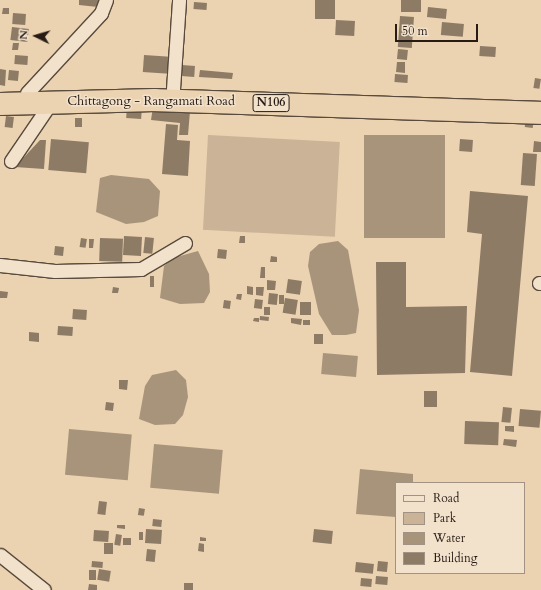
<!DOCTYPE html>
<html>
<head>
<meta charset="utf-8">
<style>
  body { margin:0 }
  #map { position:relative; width:541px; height:590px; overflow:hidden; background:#ebd2b0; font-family:Cardo,serif }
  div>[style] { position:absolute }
  .green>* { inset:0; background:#cab396; transform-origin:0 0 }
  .water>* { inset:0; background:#a8947b; transform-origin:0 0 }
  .building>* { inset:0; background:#8d7b66; transform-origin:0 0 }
  .roads { filter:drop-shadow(1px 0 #584a3c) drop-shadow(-1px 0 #584a3c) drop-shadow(0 1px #584a3c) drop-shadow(0 -1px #584a3c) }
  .minor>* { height:13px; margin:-6.5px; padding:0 6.5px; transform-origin:6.5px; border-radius:6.5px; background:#f2e2cc }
  .trunk>* { height:22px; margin:-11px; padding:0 11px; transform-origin:11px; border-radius:11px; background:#ebd2b0 }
  span { translate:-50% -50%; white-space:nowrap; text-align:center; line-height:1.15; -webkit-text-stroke:3px #f2e2cc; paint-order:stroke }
  .shield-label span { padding:1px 3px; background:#f2e2cc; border:1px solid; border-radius:3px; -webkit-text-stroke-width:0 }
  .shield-label { font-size:12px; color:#271c15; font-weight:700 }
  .street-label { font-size:13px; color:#271c15 }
  .legend { position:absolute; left:395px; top:482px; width:130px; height:92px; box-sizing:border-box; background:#f2e2cc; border:1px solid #a19383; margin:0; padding:5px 7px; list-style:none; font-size:12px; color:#271c15 }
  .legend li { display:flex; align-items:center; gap:8px; height:20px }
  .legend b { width:20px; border:1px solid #a19383 }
  .north { position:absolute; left:16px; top:16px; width:40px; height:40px; -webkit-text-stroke:3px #f2e2cc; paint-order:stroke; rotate:275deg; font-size:11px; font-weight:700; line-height:16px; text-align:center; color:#271c15 }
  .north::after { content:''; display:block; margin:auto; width:14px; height:18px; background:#271c15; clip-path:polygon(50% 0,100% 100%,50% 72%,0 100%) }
  .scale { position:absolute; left:395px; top:24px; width:83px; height:18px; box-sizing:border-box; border:2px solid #271c15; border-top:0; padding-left:5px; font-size:12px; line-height:14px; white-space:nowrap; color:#271c15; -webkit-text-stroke:3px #f2e2cc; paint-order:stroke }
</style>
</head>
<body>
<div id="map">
  <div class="green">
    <div style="left:208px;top:135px;width:132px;height:95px;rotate:3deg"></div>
  </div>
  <div class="water">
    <div style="left:445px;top:135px;width:103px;height:81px;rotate:90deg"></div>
    <div style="clip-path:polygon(111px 175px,149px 179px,160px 191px,158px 216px,144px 222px,126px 224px,96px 212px,100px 178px)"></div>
    <div style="clip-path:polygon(338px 241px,348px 250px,359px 310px,356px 333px,346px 335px,332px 335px,319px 314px,308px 266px,310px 252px,319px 244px)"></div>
    <div style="clip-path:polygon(198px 251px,209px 274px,210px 292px,204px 303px,180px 304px,160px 298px,164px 266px,173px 258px)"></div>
    <div style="left:323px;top:353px;width:35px;height:21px;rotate:5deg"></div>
    <div style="clip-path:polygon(176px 370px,186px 380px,188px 397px,183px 415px,175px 424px,155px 425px,139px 419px,145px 386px,152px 375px)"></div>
    <div style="left:69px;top:429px;width:63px;height:46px;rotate:5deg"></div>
    <div style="left:154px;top:444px;width:69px;height:44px;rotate:5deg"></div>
    <div style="clip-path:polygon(360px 469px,413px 474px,413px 483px,396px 483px,396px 517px,356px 514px)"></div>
  </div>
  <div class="building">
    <div style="clip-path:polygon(79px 0,98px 0,98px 7px,79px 5px)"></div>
    <div style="left:315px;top:0;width:20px;height:19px"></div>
    <div style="left:401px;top:0;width:20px;height:12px"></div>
    <div style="left:194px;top:2px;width:13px;height:7px;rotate:4deg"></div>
    <div style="left:428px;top:7px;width:19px;height:10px;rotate:6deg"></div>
    <div style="clip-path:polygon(3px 8px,9px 8px,9px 14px,2px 14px)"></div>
    <div style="left:13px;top:13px;width:13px;height:11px;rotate:4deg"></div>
    <div style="left:400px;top:16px;width:14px;height:31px;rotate:4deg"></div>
    <div style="left:336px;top:20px;width:19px;height:15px;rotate:3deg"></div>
    <div style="left:442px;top:22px;width:22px;height:13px;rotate:5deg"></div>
    <div style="left:12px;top:27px;width:17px;height:13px;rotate:7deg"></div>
    <div style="clip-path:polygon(13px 43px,19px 43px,18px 50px,12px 50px)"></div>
    <div style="left:480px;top:46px;width:16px;height:10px;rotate:4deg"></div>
    <div style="left:398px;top:49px;width:10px;height:10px;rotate:6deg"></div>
    <div style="left:15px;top:55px;width:13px;height:9px;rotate:4deg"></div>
    <div style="left:144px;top:55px;width:26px;height:17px;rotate:4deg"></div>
    <div style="clip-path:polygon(397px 62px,405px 62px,405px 73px,396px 72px)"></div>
    <div style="left:182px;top:65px;width:13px;height:11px;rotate:4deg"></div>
    <div style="clip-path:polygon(0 69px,6px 70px,5px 86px,0 85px)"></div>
    <div style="left:9px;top:70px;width:10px;height:10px;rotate:6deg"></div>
    <div style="clip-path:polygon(200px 70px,233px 73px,232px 79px,199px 77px)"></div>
    <div style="left:395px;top:74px;width:13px;height:8px;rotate:4deg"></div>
    <div style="left:535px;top:78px;width:6px;height:10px;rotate:9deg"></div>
    <div style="left:127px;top:106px;width:15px;height:12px;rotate:4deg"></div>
    <div style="clip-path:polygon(153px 107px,190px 111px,188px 135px,179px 135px,180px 123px,151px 120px)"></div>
    <div style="left:6px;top:116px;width:8px;height:11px;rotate:7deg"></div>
    <div style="left:526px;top:117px;width:8px;height:10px;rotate:7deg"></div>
    <div style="left:75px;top:118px;width:7px;height:9px"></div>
    <div style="clip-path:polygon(166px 124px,178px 125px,177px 140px,190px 141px,188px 176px,162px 174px)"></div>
    <div style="left:51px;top:139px;width:38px;height:31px;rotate:5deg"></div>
    <div style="left:460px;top:139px;width:13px;height:12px;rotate:4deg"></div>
    <div style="clip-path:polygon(40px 140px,46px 140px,44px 169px,15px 167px)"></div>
    <div style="clip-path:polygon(534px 141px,541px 142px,541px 152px,533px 152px)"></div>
    <div style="left:523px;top:153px;width:14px;height:32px;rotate:4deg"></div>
    <div style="clip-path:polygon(470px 191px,528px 196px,512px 376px,470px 372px,482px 234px,467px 232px)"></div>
    <div style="left:124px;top:236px;width:18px;height:19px;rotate:3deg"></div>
    <div style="clip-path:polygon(240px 236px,245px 236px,245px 243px,239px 243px)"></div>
    <div style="left:145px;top:237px;width:9px;height:16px;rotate:6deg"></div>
    <div style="left:81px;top:238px;width:6px;height:9px;rotate:9deg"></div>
    <div style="left:100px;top:238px;width:23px;height:23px;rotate:2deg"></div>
    <div style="clip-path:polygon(89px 239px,94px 239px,93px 248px,89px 248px)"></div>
    <div style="left:55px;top:246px;width:9px;height:9px;rotate:6deg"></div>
    <div style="left:218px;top:249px;width:9px;height:9px;rotate:6deg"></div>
    <div style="clip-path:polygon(271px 256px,277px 257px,277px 262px,270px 262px)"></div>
    <div style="clip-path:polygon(376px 262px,406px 262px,406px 307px,467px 306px,465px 373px,377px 375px)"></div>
    <div style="clip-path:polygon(261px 267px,265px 267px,265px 278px,260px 278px)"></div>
    <div style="left:150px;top:276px;width:4px;height:11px"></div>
    <div style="left:288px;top:279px;width:14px;height:14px;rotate:8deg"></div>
    <div style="clip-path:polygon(267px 280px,276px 281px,275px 290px,267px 290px)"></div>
    <div style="clip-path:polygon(247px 286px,253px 287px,253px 295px,247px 294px)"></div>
    <div style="clip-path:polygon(113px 287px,119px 288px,118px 293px,112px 293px)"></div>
    <div style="clip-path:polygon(256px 287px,264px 287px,263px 296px,256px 295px)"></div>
    <div style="clip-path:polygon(0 291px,8px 292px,7px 298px,0 298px)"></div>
    <div style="left:269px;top:293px;width:9px;height:11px;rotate:6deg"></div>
    <div style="clip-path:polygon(237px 294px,242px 294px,241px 300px,236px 299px)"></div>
    <div style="left:279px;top:295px;width:5px;height:9px"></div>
    <div style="left:285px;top:298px;width:13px;height:15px;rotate:9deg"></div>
    <div style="left:255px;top:299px;width:8px;height:9px;rotate:7deg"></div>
    <div style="left:224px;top:300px;width:7px;height:8px;rotate:8deg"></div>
    <div style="left:300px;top:302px;width:11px;height:13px"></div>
    <div style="left:264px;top:307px;width:6px;height:8px"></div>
    <div style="left:73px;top:309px;width:14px;height:10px;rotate:4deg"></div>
    <div style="left:260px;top:316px;width:9px;height:4px;rotate:6deg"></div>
    <div style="clip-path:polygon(254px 318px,259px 318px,259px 322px,253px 321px)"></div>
    <div style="clip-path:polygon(291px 318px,302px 319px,301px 325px,291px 323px)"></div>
    <div style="left:303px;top:320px;width:7px;height:5px"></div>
    <div style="left:58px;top:326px;width:15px;height:9px;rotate:4deg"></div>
    <div style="clip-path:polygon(29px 332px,39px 333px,39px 342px,29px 341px)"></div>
    <div style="left:314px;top:334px;width:9px;height:10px"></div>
    <div style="clip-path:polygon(119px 380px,128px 380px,127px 390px,119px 389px)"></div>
    <div style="left:424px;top:391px;width:13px;height:16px"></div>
    <div style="left:106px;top:402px;width:8px;height:8px;rotate:7deg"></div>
    <div style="left:503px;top:407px;width:9px;height:15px;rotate:6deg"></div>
    <div style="left:520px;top:409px;width:21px;height:17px;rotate:5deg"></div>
    <div style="left:465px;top:421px;width:34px;height:23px;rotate:2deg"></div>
    <div style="clip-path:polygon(505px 426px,514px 426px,514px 432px,505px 431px)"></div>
    <div style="clip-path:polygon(504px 439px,517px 440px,516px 447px,503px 445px)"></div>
    <div style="left:99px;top:501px;width:8px;height:13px;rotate:7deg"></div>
    <div style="left:139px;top:508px;width:6px;height:7px;rotate:9deg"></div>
    <div style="left:153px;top:519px;width:9px;height:7px;rotate:6deg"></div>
    <div style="clip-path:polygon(117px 525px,125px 525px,125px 529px,117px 528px)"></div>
    <div style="left:146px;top:529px;width:16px;height:14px;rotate:4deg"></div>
    <div style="left:314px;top:529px;width:19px;height:13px;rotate:6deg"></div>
    <div style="left:94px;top:530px;width:15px;height:11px;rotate:4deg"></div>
    <div style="left:139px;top:532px;width:4px;height:8px"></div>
    <div style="left:116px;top:534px;width:6px;height:11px;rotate:9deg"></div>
    <div style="clip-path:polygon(200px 537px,206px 538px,206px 541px,200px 541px)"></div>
    <div style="left:123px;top:538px;width:8px;height:7px"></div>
    <div style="left:104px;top:543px;width:9px;height:11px"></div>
    <div style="clip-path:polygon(199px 543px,204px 544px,204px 552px,198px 551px)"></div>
    <div style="left:147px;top:549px;width:9px;height:12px;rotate:6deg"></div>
    <div style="left:92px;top:561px;width:11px;height:6px;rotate:5deg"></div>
    <div style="left:378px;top:561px;width:10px;height:10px;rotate:6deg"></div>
    <div style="left:356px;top:562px;width:18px;height:10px;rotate:6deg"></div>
    <div style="left:99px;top:569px;width:12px;height:11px;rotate:9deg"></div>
    <div style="left:89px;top:570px;width:7px;height:10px"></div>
    <div style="left:376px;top:576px;width:12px;height:8px;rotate:5deg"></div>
    <div style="left:361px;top:578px;width:11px;height:8px;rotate:5deg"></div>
    <div style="left:184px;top:583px;width:9px;height:7px"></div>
    <div style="clip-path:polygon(89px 584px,97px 585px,97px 590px,88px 590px)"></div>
  </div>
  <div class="roads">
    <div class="minor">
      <div style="left:173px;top:89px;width:89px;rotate:-86.1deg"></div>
      <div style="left:27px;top:93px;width:109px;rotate:-47.2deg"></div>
      <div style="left:101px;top:13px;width:14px;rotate:-69deg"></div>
      <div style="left:11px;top:161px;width:73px;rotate:-55.7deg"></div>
      <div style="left:0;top:265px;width:55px;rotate:6.2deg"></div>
      <div style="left:55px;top:271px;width:86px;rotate:-1.3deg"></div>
      <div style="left:141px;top:269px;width:51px;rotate:-30.6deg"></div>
      <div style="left:539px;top:283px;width:2px"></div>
      <div style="left:0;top:555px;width:56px;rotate:38.5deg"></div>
    </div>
    <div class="trunk">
      <div style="left:0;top:104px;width:155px;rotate:-1.5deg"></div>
      <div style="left:155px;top:100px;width:386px;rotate:1.9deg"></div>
    </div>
  </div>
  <div class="shield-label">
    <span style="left:271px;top:103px">N106</span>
  </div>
  <div class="street-label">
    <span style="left:151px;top:101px">Chittagong - Rangamati Road</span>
  </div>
  <ul class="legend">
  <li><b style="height:5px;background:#f2e2cc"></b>Road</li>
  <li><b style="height:11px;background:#cab396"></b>Park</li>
  <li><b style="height:11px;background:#a8947b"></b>Water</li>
  <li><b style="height:11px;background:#8d7b66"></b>Building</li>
  </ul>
  <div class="north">N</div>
  <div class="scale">50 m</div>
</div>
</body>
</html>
